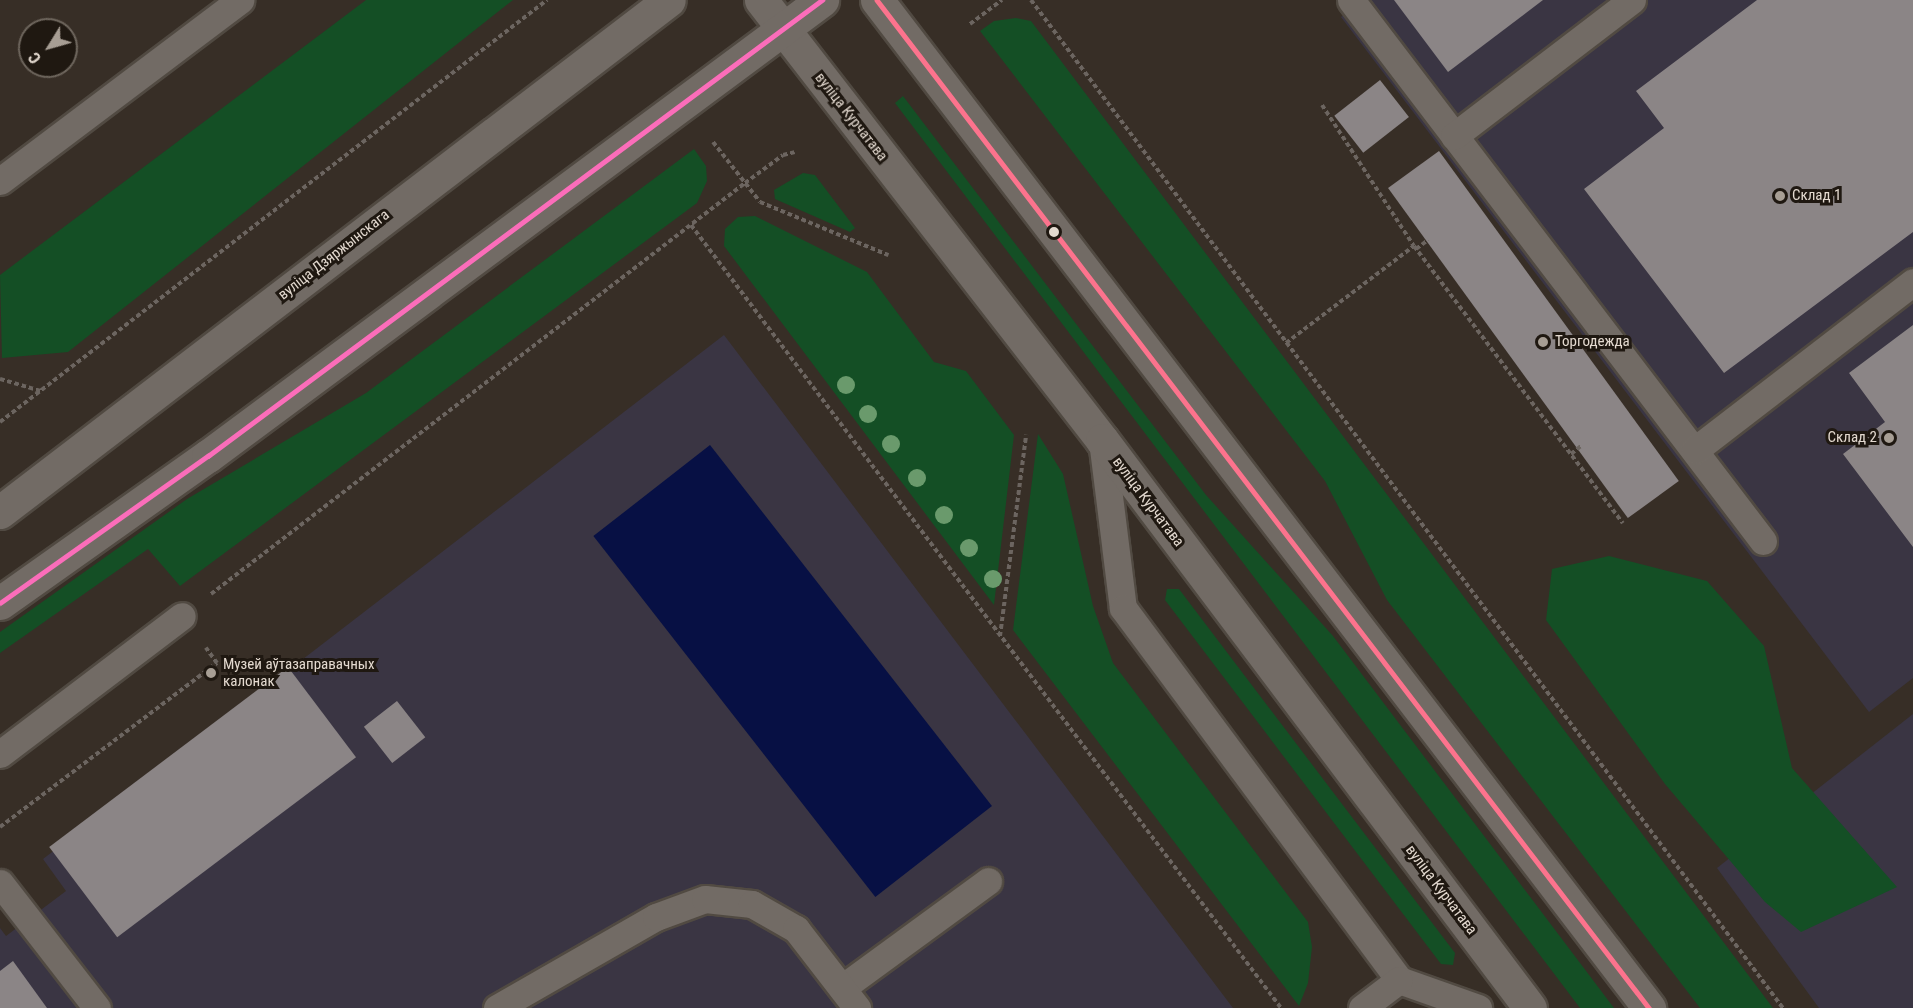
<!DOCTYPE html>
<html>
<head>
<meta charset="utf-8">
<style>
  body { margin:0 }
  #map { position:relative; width:1913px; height:1008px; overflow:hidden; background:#372e26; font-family:"Roboto Condensed",sans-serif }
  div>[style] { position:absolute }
  .industrial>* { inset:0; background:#3a3543 }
  .green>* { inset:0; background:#144f25 }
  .water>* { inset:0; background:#071044; transform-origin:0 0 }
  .building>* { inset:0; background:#8b8586; transform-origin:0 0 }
  .path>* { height:4px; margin-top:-2px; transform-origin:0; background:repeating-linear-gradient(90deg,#6c6560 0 4.5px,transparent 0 7.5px) }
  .roads { filter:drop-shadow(2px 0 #514a42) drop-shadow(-2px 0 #514a42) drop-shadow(0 2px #514a42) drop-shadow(0 -2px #514a42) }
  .lane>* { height:27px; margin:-13.5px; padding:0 13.5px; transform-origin:13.5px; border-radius:13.5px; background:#726b65 }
  .secondary>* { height:33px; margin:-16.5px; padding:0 16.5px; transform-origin:16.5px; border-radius:16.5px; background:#726b65 }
  .bus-1>* { height:4.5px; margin:-2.25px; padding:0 2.25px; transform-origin:2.25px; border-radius:2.25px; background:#fc738d }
  .bus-2>* { height:4.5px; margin:-2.25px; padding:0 2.25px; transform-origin:2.25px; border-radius:2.25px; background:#fb6dba }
  .trees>* { width:18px; height:18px; margin:-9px; border-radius:50%; background:#6a9a6c }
  .dots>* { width:16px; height:16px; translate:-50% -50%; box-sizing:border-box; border:3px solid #1f1811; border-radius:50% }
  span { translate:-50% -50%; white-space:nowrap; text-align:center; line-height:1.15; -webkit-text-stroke:6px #1f1811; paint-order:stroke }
  .street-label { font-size:15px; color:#e4dad0 }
  .poi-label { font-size:15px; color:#e4dad0 }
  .left { translate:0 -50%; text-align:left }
  .right { translate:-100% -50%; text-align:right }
  .north { position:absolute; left:18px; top:18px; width:60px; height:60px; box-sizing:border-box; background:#1f1811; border:2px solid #6e665d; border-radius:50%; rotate:233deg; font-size:16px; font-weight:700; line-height:24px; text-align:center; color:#e4dad0 }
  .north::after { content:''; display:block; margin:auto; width:21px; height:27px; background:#a79e94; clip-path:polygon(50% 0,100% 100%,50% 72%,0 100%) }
</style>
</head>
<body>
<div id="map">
  <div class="industrial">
    <div style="clip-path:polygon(1362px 0,1913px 0,1913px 678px,1869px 712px,1341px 17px)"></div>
    <div style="clip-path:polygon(724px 335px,1233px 1008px,0 1008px,0 928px,6px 936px,66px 891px,43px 859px)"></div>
    <div style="clip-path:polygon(1913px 714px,1913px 1008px,1819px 1008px,1717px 868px)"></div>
  </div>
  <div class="green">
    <div style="clip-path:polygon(366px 0,513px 0,68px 352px,2px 358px,0 275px)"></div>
    <div style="clip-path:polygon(1016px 18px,1031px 21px,1773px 1008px,1700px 1008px,1387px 600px,1325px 481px,980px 31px,994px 21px)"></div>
    <div style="clip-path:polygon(903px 96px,1206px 495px,1333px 636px,1614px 1008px,1580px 1008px,895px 103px)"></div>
    <div style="clip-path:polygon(694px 149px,706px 166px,707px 181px,697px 203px,180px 586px,148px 549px,0 653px,0 632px,187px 499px,366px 393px)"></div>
    <div style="clip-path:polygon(803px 173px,815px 175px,855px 228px,850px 232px,775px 199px,774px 190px)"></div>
    <div style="clip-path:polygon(755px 216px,867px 272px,934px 362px,966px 371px,1014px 435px,994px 605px,724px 246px,725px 229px,738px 217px)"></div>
    <div style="clip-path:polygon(1038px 434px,1063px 474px,1093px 606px,1113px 663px,1308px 922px,1312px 947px,1308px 983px,1299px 1006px,1013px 630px)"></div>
    <div style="clip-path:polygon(1609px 556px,1707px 581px,1764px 646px,1792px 768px,1897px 887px,1801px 932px,1765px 902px,1665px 784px,1546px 620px,1552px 569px)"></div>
    <div style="clip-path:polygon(1167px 589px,1179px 589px,1455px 953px,1453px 965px,1441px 964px,1165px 600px)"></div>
  </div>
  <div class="water">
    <div style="left:710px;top:445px;width:458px;height:148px;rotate:52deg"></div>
  </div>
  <div class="building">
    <div style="clip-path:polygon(1394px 0,1543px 0,1448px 72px)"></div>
    <div style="clip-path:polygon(1757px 0,1913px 0,1913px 232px,1724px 373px,1584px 189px,1664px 128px,1636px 91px)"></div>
    <div style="left:1380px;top:80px;width:47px;height:58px;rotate:52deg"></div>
    <div style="left:1439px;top:151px;width:408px;height:63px;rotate:54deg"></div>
    <div style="clip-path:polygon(1913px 325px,1913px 547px,1843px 454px,1885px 422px,1849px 373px)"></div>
    <div style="left:288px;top:667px;width:113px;height:299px;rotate:53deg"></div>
    <div style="left:397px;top:701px;width:46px;height:42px;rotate:52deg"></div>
    <div style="clip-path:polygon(13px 961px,47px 1008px,0 1008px,0 971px)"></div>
  </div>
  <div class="path">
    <div style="left:1031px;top:0;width:1258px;rotate:53.28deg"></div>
    <div style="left:970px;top:24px;width:40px;rotate:-37deg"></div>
    <div style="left:1322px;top:105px;width:168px;rotate:56.9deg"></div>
    <div style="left:1414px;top:246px;width:347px;rotate:53deg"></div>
    <div style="left:713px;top:142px;width:76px;rotate:51.9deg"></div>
    <div style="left:760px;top:202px;width:139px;rotate:22.5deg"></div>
    <div style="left:691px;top:225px;width:980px;rotate:53deg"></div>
    <div style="left:1416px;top:249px;width:15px;rotate:-37deg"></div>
    <div style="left:1286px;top:343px;width:161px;rotate:-37.2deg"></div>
    <div style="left:0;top:379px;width:43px;rotate:16.3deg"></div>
    <div style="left:0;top:422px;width:691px;rotate:-37.65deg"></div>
    <div style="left:1571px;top:454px;width:14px;rotate:-39deg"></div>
    <div style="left:211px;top:594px;width:674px;rotate:-37.58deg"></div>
    <div style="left:745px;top:183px;width:47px;rotate:-36.4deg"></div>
    <div style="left:783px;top:155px;width:12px;rotate:-14deg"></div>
    <div style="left:1000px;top:636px;width:203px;rotate:-82.6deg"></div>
    <div style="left:0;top:827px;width:272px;rotate:-37.1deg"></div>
    <div style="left:217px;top:663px;width:19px;rotate:-126deg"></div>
  </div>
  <div class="roads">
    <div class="lane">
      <div style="left:1351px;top:0;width:680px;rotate:52.71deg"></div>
      <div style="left:1454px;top:136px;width:224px;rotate:-37.4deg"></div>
      <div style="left:0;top:181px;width:301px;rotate:-37deg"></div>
      <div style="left:1102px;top:440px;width:169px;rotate:82.9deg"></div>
      <div style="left:1123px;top:608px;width:463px;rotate:53.4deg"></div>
      <div style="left:1399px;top:980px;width:84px;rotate:19.5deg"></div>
      <div style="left:1695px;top:450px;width:275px;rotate:-37.6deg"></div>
      <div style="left:0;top:754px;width:228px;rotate:-37.2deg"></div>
      <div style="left:0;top:883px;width:158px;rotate:52.2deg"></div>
      <div style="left:842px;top:988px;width:181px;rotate:-36.2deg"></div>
      <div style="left:497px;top:1008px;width:183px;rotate:-29.8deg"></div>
      <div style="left:656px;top:917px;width:52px;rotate:-20.2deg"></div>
      <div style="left:705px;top:899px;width:47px;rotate:6.1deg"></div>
      <div style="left:752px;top:904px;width:51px;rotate:29.6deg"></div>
      <div style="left:796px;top:929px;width:100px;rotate:52.3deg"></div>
      <div style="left:1362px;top:1008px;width:46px;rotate:-37.1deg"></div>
    </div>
    <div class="secondary">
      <div style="left:761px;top:0;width:557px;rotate:52.22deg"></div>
      <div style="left:1102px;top:440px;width:711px;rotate:53deg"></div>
      <div style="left:877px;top:0;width:1270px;rotate:52.55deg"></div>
      <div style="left:0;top:512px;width:842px;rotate:-37.43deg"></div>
      <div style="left:0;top:603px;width:255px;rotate:-35.3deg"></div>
      <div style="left:208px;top:456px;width:765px;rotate:-36.6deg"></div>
    </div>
  </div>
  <div class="bus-1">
    <div style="left:877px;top:0;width:1270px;rotate:52.55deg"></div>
  </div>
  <div class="bus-2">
    <div style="left:0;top:603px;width:255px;rotate:-35.3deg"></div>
    <div style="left:208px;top:456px;width:765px;rotate:-36.6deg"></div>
  </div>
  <div class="trees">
    <div style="left:846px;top:385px"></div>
    <div style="left:868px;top:414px"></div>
    <div style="left:891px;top:444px"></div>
    <div style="left:917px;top:478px"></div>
    <div style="left:944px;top:515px"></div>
    <div style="left:969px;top:548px"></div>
    <div style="left:993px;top:579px"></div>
  </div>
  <div class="dots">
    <div style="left:1780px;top:196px;background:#a79e94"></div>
    <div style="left:1054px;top:232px;background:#e4dad0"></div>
    <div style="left:1543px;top:342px;background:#a79e94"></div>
    <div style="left:1889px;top:438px;background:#a79e94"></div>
    <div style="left:211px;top:673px;background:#a79e94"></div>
  </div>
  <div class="street-label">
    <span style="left:851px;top:117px;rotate:52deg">вуліца Курчатава</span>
    <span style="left:334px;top:255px;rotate:-38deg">вуліца Дзяржынскага</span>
    <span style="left:1148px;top:502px;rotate:53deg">вуліца Курчатава</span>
    <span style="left:1441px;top:890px;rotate:53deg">вуліца Курчатава</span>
  </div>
  <div class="poi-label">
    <span class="left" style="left:1792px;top:196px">Склад 1</span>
    <span class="left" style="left:1555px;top:342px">Торгодежда</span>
    <span class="right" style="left:1877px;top:438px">Склад 2</span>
    <span class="left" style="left:223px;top:673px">Музей аўтазаправачных<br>калонак</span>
  </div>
  <div class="north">С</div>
</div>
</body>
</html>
